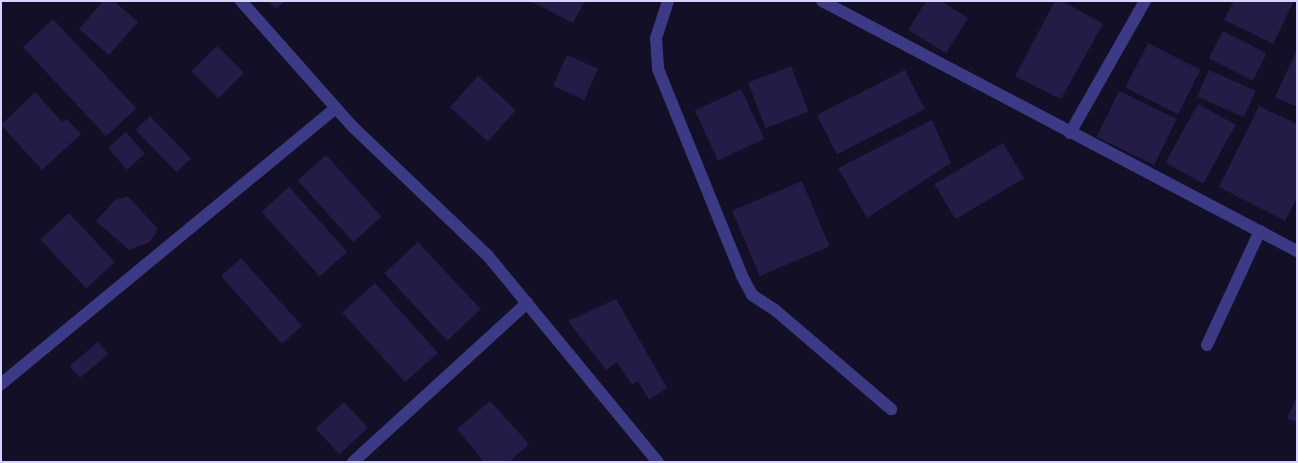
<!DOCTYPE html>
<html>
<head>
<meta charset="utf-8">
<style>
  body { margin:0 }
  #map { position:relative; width:1298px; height:463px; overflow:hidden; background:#130f26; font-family:"DM Sans",sans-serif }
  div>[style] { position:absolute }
  .building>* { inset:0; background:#241b47; transform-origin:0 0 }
  .lane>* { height:12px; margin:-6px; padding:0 6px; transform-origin:6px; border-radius:6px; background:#3d3a85 }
  .street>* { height:12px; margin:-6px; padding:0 6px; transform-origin:6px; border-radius:6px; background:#3d3a85 }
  span { translate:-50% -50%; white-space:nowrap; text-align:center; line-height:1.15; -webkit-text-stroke:5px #130f26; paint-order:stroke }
  .frame { position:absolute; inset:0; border:2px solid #d9d4ff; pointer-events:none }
</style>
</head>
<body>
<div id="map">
  <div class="building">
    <div style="clip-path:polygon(103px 1px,114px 1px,138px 22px,109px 55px,79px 29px)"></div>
    <div style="clip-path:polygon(269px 1px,286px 1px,275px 9px)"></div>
    <div style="clip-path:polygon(530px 1px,585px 1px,573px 23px)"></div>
    <div style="clip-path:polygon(926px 1px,941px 1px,968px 18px,946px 53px,908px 30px)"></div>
    <div style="clip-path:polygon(1055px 1px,1062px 1px,1103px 24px,1061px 99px,1015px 76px)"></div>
    <div style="clip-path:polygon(1234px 1px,1294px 1px,1273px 44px,1224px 20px)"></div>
    <div style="left:53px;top:19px;width:122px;height:41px;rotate:47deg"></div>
    <div style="left:1223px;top:31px;width:49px;height:31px;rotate:27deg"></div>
    <div style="left:1148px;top:43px;width:59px;height:50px;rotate:27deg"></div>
    <div style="left:217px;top:46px;width:38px;height:36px;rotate:45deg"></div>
    <div style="clip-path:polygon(1297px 50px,1297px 107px,1275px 97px)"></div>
    <div style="left:567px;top:55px;width:34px;height:34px;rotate:24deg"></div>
    <div style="left:791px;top:66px;width:49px;height:46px;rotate:69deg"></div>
    <div style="left:905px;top:70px;width:44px;height:99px;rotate:63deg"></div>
    <div style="left:1209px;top:70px;width:51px;height:29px;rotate:24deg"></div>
    <div style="left:478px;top:76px;width:51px;height:42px;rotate:42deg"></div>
    <div style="left:741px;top:89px;width:55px;height:51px;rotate:65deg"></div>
    <div style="left:1119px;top:91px;width:64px;height:51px;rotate:26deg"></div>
    <div style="clip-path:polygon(35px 92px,62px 122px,67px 119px,81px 134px,42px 170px,1px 125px)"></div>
    <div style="left:1198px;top:104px;width:43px;height:67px;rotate:29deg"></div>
    <div style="clip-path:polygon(1259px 106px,1297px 124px,1297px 198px,1285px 221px,1219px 187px)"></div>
    <div style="left:150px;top:116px;width:59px;height:20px;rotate:46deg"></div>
    <div style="clip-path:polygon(932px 120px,951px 163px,867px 218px,838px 168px)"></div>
    <div style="left:126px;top:132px;width:29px;height:24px;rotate:49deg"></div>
    <div style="left:1003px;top:143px;width:41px;height:80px;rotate:59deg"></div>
    <div style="left:326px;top:155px;width:83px;height:38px;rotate:48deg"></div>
    <div style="left:802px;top:181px;width:71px;height:76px;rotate:67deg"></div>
    <div style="left:289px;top:187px;width:87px;height:37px;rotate:48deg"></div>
    <div style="clip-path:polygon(128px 196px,158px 229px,150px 242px,129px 250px,96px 221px,115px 200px)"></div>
    <div style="left:69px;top:213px;width:67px;height:39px;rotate:47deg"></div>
    <div style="left:418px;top:242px;width:92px;height:46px;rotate:47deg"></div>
    <div style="left:241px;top:258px;width:91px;height:27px;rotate:48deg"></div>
    <div style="left:375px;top:283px;width:94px;height:44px;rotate:48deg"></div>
    <div style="clip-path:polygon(616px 299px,667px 388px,649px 400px,638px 381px,632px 385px,617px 362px,606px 370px,568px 321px)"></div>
    <div style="left:98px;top:342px;width:16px;height:37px;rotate:50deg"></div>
    <div style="clip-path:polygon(1297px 397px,1297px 422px,1287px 418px)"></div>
    <div style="clip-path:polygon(490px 401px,529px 444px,509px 462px,484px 462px,457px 429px)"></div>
    <div style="left:344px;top:402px;width:35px;height:39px;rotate:47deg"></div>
  </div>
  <div class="lane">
    <div style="left:1207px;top:345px;width:126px;rotate:-65.1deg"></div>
  </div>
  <div class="street">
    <div style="left:241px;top:1px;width:169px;rotate:48.4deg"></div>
    <div style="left:353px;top:127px;width:187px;rotate:43.7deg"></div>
    <div style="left:488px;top:256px;width:267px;rotate:50.5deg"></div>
    <div style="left:668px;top:1px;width:39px;rotate:108deg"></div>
    <div style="left:656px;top:38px;width:31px;rotate:86deg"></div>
    <div style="left:658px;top:69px;width:223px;rotate:67.9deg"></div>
    <div style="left:742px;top:276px;width:21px;rotate:62deg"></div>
    <div style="left:752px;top:295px;width:27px;rotate:33deg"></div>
    <div style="left:775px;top:310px;width:153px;rotate:40.5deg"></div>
    <div style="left:822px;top:1px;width:537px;rotate:27.76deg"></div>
    <div style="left:1070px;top:133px;width:152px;rotate:-60.4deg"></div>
    <div style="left:1px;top:384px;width:434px;rotate:-39.5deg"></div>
    <div style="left:353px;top:462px;width:236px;rotate:-42.4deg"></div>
  </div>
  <div class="frame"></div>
</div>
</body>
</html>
